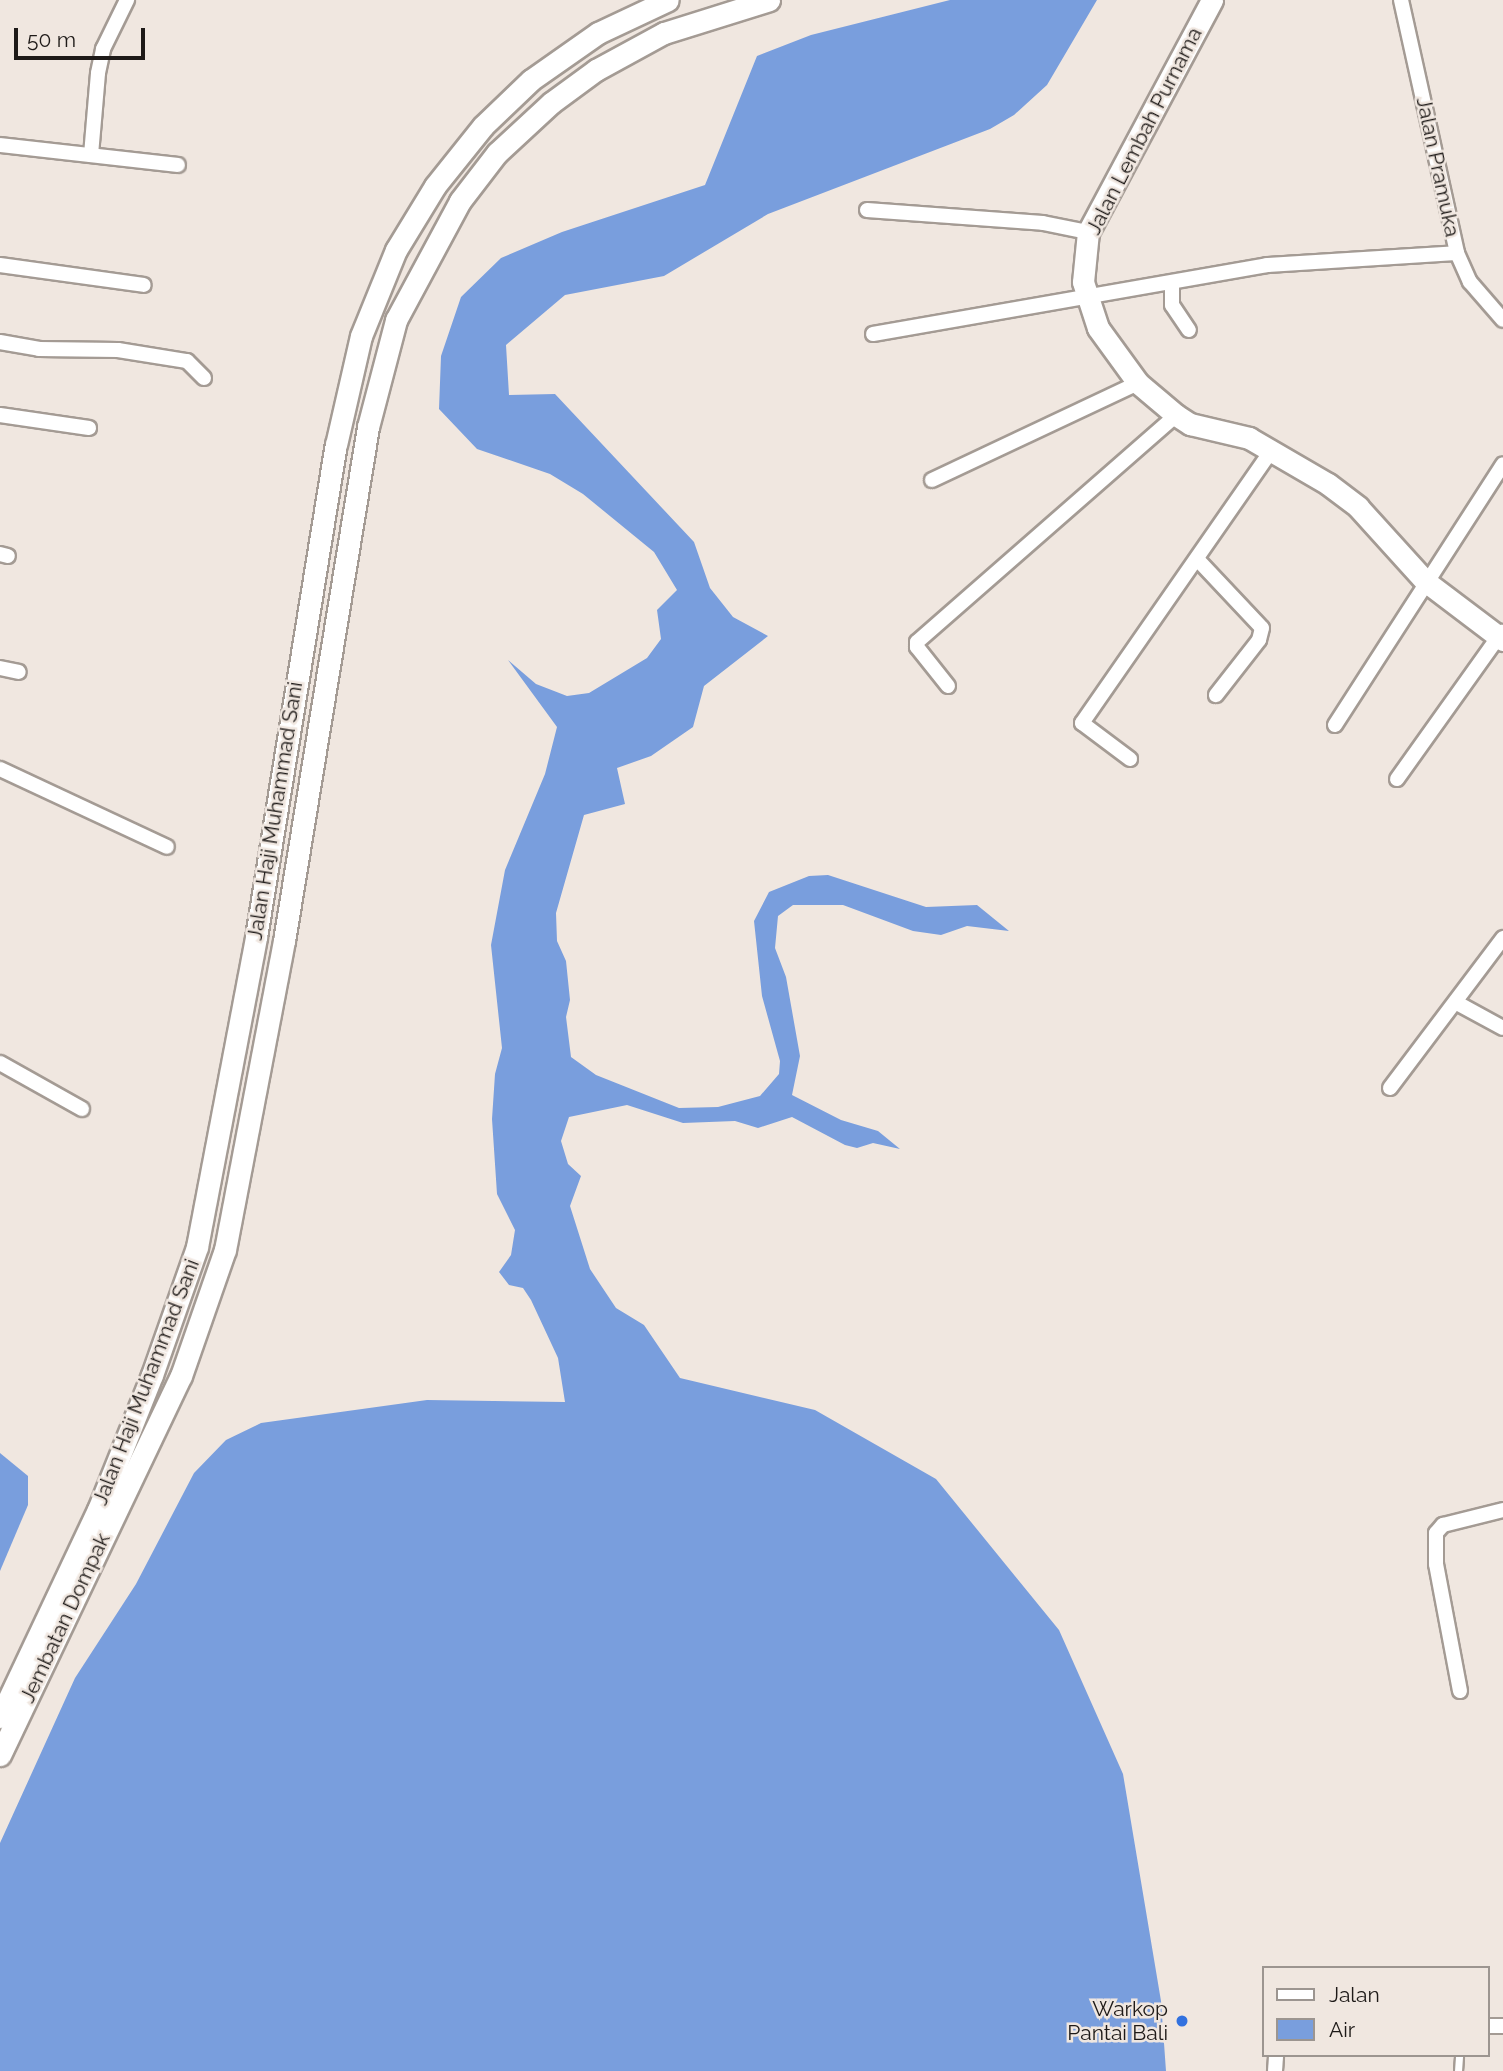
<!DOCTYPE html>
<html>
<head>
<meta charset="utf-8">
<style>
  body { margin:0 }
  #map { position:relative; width:1503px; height:2071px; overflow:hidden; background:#f0e7e0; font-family:Raleway,sans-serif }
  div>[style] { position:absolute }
  .water>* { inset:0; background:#799edd }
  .roads { filter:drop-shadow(2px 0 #a49b94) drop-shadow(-2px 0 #a49b94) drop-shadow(0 2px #a49b94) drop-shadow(0 -2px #a49b94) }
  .lane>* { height:7px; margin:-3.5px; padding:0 3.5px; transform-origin:3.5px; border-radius:3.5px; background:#fff }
  .street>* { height:14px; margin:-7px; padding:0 7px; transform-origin:7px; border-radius:7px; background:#fff }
  .secondary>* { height:21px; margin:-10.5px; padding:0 10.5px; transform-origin:10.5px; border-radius:10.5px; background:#fff }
  .dots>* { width:19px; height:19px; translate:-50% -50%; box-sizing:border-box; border:4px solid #f0e7e0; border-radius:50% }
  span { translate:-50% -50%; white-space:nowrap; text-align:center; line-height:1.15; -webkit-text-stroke:5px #f0e7e0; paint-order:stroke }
  .street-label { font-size:21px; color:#1e1a18 }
  .poi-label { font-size:21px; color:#1e1a18 }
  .right { translate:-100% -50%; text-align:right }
  .legend { position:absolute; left:1262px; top:1966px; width:228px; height:91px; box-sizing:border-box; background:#f0e7e0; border:2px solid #9c9590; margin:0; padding:9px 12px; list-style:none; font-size:21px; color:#1e1a18 }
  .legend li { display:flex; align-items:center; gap:14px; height:35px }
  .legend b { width:35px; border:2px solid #9c9590 }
  .scale { position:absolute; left:14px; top:28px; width:131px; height:32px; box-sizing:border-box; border:4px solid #1e1a18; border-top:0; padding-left:9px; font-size:21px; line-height:24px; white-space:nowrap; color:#1e1a18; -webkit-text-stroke:5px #f0e7e0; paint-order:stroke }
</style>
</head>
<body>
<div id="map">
  <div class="water">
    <div style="clip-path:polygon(950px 0,1097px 0,1047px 85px,1014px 115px,990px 129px,768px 214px,664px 276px,565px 295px,506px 345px,509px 395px,555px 394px,694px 542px,710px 588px,733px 617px,768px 636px,704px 686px,693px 727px,651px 756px,617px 768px,625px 804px,584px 815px,556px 913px,557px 941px,566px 961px,570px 1000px,566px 1017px,571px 1057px,596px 1075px,679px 1108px,718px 1107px,760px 1096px,779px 1074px,780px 1061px,762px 996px,754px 921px,769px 892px,809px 876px,828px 875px,926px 907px,977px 905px,1009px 931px,967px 926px,941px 935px,913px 931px,843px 905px,793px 905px,778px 916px,775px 948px,786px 977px,800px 1056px,792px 1095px,841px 1120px,878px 1131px,900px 1149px,873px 1143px,857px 1148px,845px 1145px,792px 1117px,758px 1128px,735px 1121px,683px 1123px,627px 1105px,569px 1117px,561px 1141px,568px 1164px,581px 1176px,570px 1206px,590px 1269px,616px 1308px,644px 1325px,680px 1378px,815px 1410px,936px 1479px,1059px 1630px,1123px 1774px,1161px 2001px,1166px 2071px,0 2071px,0 1843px,75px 1678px,136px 1584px,194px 1473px,226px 1440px,261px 1423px,427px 1400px,565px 1402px,558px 1358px,531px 1300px,523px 1288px,509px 1285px,499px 1272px,511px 1255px,515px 1230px,497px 1194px,492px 1119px,495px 1074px,502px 1048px,491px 945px,505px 870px,545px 774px,557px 727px,508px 660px,536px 684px,567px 696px,589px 693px,647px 658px,661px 639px,657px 610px,677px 590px,654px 552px,583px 494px,550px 474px,477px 449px,439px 409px,441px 356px,461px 297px,501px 258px,562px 232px,705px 185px,757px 56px,811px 35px)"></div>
    <div style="clip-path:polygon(0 1453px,28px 1476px,28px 1505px,0 1571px)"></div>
  </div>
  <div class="roads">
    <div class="lane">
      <div style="left:1458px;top:2071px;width:16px;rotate:-86deg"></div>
    </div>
    <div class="street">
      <div style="left:1401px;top:0;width:259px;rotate:77.5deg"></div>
      <div style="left:1457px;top:253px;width:32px;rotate:66deg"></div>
      <div style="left:1470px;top:282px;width:50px;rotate:49deg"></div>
      <div style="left:0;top:145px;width:179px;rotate:6.4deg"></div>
      <div style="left:91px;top:155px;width:82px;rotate:-85.1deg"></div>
      <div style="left:98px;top:73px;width:25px;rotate:-78deg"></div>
      <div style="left:103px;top:49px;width:55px;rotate:-63.9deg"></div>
      <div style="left:867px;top:210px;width:176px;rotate:4.2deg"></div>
      <div style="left:1043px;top:223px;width:46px;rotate:11.3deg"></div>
      <div style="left:0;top:265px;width:145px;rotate:7.9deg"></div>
      <div style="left:1172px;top:283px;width:22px;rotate:90deg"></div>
      <div style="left:1172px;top:305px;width:30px;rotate:56deg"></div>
      <div style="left:873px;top:334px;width:400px;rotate:-9.9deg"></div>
      <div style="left:1267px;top:265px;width:190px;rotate:-3.6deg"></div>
      <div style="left:0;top:342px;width:40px;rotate:10deg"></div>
      <div style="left:39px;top:349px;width:79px;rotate:0.7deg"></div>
      <div style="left:118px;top:350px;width:70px;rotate:9.1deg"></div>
      <div style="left:187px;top:361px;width:24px;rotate:45deg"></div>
      <div style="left:0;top:415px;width:90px;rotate:8.3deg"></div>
      <div style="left:932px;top:480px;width:228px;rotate:-25.2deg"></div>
      <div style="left:0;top:554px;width:8px;rotate:14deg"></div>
      <div style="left:1198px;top:560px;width:93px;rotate:46.7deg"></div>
      <div style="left:1262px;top:628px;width:12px;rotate:104deg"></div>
      <div style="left:1259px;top:640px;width:70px;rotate:128deg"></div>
      <div style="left:0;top:668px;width:19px;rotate:12deg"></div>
      <div style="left:948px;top:686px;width:50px;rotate:-128.5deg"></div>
      <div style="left:917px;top:647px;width:5px;rotate:-90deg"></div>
      <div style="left:917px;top:642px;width:344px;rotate:-41.2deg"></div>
      <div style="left:1335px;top:725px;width:310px;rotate:-57.2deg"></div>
      <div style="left:1130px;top:759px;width:60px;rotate:-143.1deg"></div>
      <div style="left:1082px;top:723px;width:331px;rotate:-55.2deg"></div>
      <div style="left:0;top:769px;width:184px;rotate:25deg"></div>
      <div style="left:1397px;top:779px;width:181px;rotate:-54.5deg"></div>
      <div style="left:1457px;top:1003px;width:52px;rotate:28.5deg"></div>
      <div style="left:0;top:1063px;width:94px;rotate:29.3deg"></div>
      <div style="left:1390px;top:1088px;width:188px;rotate:-53deg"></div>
      <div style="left:1460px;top:1691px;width:129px;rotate:-100.7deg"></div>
      <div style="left:1436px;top:1564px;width:31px;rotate:-90deg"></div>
      <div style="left:1436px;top:1533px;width:11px;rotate:-49deg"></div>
      <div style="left:1443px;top:1525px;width:62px;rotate:-14deg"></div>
      <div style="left:1487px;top:2026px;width:16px"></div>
      <div style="left:1275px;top:2071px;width:16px;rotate:-86deg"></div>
    </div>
    <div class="secondary">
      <div style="left:1212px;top:0;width:263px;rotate:118.1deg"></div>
      <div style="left:1088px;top:232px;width:50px;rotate:95.7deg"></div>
      <div style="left:1083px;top:282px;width:48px;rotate:71.9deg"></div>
      <div style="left:1098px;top:328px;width:68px;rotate:54deg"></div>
      <div style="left:1138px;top:383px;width:50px;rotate:40.1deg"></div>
      <div style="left:1176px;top:415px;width:17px;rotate:33deg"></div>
      <div style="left:1190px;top:424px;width:61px;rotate:13.3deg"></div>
      <div style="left:1249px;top:438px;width:91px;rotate:30.2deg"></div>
      <div style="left:1328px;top:484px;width:38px;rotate:37deg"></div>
      <div style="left:1358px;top:507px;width:100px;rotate:47.8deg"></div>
      <div style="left:1425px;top:581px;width:98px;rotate:37.1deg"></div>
      <div style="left:0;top:1717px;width:229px;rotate:-64.7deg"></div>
      <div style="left:98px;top:1510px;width:145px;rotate:-68.2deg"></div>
      <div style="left:152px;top:1375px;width:136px;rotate:-70.6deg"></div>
      <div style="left:197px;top:1247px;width:316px;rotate:-79.2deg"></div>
      <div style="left:256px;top:937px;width:498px;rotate:-80.8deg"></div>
      <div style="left:336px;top:445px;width:112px;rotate:-77.1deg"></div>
      <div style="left:361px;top:336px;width:93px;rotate:-67.9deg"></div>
      <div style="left:396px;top:250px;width:75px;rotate:-58.6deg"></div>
      <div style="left:435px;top:186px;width:77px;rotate:-51.3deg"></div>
      <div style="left:483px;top:126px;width:66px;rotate:-43.8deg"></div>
      <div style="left:531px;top:80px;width:82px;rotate:-35deg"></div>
      <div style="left:598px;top:33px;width:77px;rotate:-25.2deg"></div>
      <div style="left:0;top:1755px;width:420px;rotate:-64.5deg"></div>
      <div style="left:181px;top:1376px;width:133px;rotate:-70.8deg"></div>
      <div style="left:225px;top:1250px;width:315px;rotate:-79.2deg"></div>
      <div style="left:284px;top:941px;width:521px;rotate:-80.72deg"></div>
      <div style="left:368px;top:427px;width:111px;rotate:-75.3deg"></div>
      <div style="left:396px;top:320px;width:135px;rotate:-61.7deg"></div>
      <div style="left:460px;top:201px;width:61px;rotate:-52.4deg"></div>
      <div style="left:497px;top:153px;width:74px;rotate:-42.8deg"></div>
      <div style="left:551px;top:103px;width:56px;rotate:-36.3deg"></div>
      <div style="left:596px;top:70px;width:77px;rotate:-28.6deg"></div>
      <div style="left:664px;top:33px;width:110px;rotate:-17.4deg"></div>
    </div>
  </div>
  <div class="dots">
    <div style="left:1182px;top:2021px;background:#3271df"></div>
  </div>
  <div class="street-label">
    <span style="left:1144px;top:131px;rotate:-63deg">Jalan Lembah Purnama</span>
    <span style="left:1438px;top:167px;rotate:78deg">Jalan Pramuka</span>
    <span style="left:275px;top:811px;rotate:-81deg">Jalan Haji Muhammad Sani</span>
    <span style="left:146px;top:1382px;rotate:-69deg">Jalan Haji Muhammad Sani</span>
    <span style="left:65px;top:1618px;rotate:-65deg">Jembatan Dompak</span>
  </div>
  <div class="poi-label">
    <span class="right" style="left:1168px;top:2021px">Warkop<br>Pantai Bali</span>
  </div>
  <ul class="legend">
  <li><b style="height:9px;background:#fff"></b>Jalan</li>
  <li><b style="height:19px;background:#799edd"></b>Air</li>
  </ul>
  <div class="scale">50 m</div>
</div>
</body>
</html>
